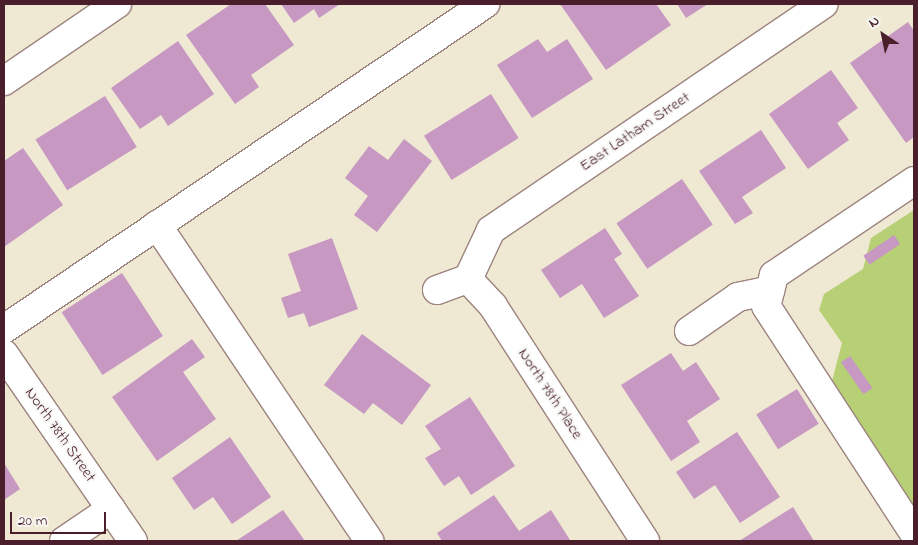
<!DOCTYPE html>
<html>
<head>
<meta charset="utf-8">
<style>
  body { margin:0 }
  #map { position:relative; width:918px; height:545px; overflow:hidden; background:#efe8d3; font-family:"Indie Flower",sans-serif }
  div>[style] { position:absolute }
  .green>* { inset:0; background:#b7d076 }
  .building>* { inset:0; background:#c698c2; transform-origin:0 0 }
  .roads { filter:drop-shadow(1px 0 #9c847f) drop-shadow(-1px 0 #9c847f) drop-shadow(0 1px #9c847f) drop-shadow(0 -1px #9c847f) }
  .minor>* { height:28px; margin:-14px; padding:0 14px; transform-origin:14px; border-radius:14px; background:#fff }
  span { translate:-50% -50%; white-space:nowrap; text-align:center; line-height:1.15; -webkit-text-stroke:4px #f6f6f2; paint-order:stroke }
  .street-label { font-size:16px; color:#4a1f2b }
  .frame { position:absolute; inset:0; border:5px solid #4a1f2b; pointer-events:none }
  .north { position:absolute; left:858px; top:10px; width:50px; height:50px; -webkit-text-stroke:4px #f6f6f2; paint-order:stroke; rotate:326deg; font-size:14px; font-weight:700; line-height:20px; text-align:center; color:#4a1f2b }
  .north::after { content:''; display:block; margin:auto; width:18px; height:22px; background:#4a1f2b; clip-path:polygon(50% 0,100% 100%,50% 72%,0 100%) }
  .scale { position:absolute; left:10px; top:512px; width:96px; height:22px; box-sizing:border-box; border:2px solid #4a1f2b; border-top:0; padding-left:6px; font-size:15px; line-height:18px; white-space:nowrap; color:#4a1f2b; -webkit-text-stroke:4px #f6f6f2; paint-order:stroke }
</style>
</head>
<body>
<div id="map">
  <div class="green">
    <div style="clip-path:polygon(914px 210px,914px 509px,832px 381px,842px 343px,819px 310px,824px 294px,863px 269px,871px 238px)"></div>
  </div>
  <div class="building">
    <div style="clip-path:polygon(231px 4px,265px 4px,294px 45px,251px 75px,259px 87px,235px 104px,186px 35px)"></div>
    <div style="clip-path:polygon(281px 4px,340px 4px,319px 18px,314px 9px,294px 23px)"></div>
    <div style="clip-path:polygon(560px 4px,656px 4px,671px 25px,606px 70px)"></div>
    <div style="clip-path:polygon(677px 4px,708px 4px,686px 18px)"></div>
    <div style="clip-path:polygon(908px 22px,914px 31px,914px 137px,906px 143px,850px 63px)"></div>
    <div style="clip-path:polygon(538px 39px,547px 52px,567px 39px,593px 79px,532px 118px,497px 65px)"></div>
    <div style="clip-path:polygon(178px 41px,214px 94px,168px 126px,161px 115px,140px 129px,111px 88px)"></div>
    <div style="clip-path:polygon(831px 70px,858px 108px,837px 123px,849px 140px,808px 169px,769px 114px)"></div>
    <div style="left:491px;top:94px;width:52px;height:79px;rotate:58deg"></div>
    <div style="left:105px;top:96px;width:60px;height:82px;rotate:58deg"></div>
    <div style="clip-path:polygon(761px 130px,786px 168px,742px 197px,753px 213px,735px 224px,699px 171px)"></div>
    <div style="clip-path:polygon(404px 139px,432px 161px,377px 232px,354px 215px,368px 196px,345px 178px,369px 146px,388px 160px)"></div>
    <div style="clip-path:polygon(23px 148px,63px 205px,4px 247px,4px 161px)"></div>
    <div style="left:682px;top:179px;width:55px;height:79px;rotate:56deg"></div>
    <div style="clip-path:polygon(605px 228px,622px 254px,614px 259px,639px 296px,604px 318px,582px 284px,560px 298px,541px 270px)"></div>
    <div style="left:894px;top:235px;width:11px;height:37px;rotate:56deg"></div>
    <div style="clip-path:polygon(332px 238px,358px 309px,309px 327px,304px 313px,288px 318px,281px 298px,301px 291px,288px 254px)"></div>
    <div style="left:122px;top:273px;width:75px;height:72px;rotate:57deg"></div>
    <div style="clip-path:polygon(362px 334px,431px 385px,402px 425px,373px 403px,364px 414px,324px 385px)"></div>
    <div style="clip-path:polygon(192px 339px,205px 357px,183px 372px,216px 419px,157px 461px,112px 397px)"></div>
    <div style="clip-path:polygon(671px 353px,683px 371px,696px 362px,720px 399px,687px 421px,700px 442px,671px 461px,621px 385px)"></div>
    <div style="left:850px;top:356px;width:39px;height:11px;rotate:55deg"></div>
    <div style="left:797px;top:389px;width:41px;height:48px;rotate:58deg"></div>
    <div style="clip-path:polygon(470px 397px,515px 466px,471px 495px,459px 476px,444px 486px,425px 458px,441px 449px,425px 426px)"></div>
    <div style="clip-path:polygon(737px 432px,780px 497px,740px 523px,715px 485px,694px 499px,676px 472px)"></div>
    <div style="clip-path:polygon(230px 437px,271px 497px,232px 524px,213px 497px,194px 510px,172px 478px)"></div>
    <div style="clip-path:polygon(4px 463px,20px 489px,4px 500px)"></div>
    <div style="clip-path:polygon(494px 495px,519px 531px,551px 510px,570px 540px,442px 541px,437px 533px)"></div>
    <div style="clip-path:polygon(793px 507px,814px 541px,739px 541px)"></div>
    <div style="clip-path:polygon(283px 510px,305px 541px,236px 541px)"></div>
  </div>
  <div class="roads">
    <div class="minor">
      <div style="left:4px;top:81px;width:137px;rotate:-34.3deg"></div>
      <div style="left:914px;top:181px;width:169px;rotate:146.1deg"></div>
      <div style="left:774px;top:275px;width:32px;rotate:104deg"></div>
      <div style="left:766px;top:306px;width:271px;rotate:56.9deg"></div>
      <div style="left:157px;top:225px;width:381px;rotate:56.1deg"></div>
      <div style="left:468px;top:279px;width:54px;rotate:-64.9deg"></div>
      <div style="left:491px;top:230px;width:402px;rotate:-34.2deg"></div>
      <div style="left:437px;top:290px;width:33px;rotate:-20deg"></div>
      <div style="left:468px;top:279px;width:37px;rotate:47deg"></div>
      <div style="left:493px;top:306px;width:280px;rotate:57.1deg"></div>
      <div style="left:4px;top:329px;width:581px;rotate:-34.05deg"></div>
      <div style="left:689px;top:331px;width:60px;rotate:-34.8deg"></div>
      <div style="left:738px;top:297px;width:33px;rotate:-12deg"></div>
      <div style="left:4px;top:354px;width:227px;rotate:55.4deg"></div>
      <div style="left:64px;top:541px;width:57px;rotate:-34.2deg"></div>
    </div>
  </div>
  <div class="street-label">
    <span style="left:635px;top:132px;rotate:-34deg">East Latham Street</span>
    <span style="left:550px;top:394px;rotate:57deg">North 78th Place</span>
    <span style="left:60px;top:435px;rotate:55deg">North 78th Street</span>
  </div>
  <div class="frame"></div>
  <div class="north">N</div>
  <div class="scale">20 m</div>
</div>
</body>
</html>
